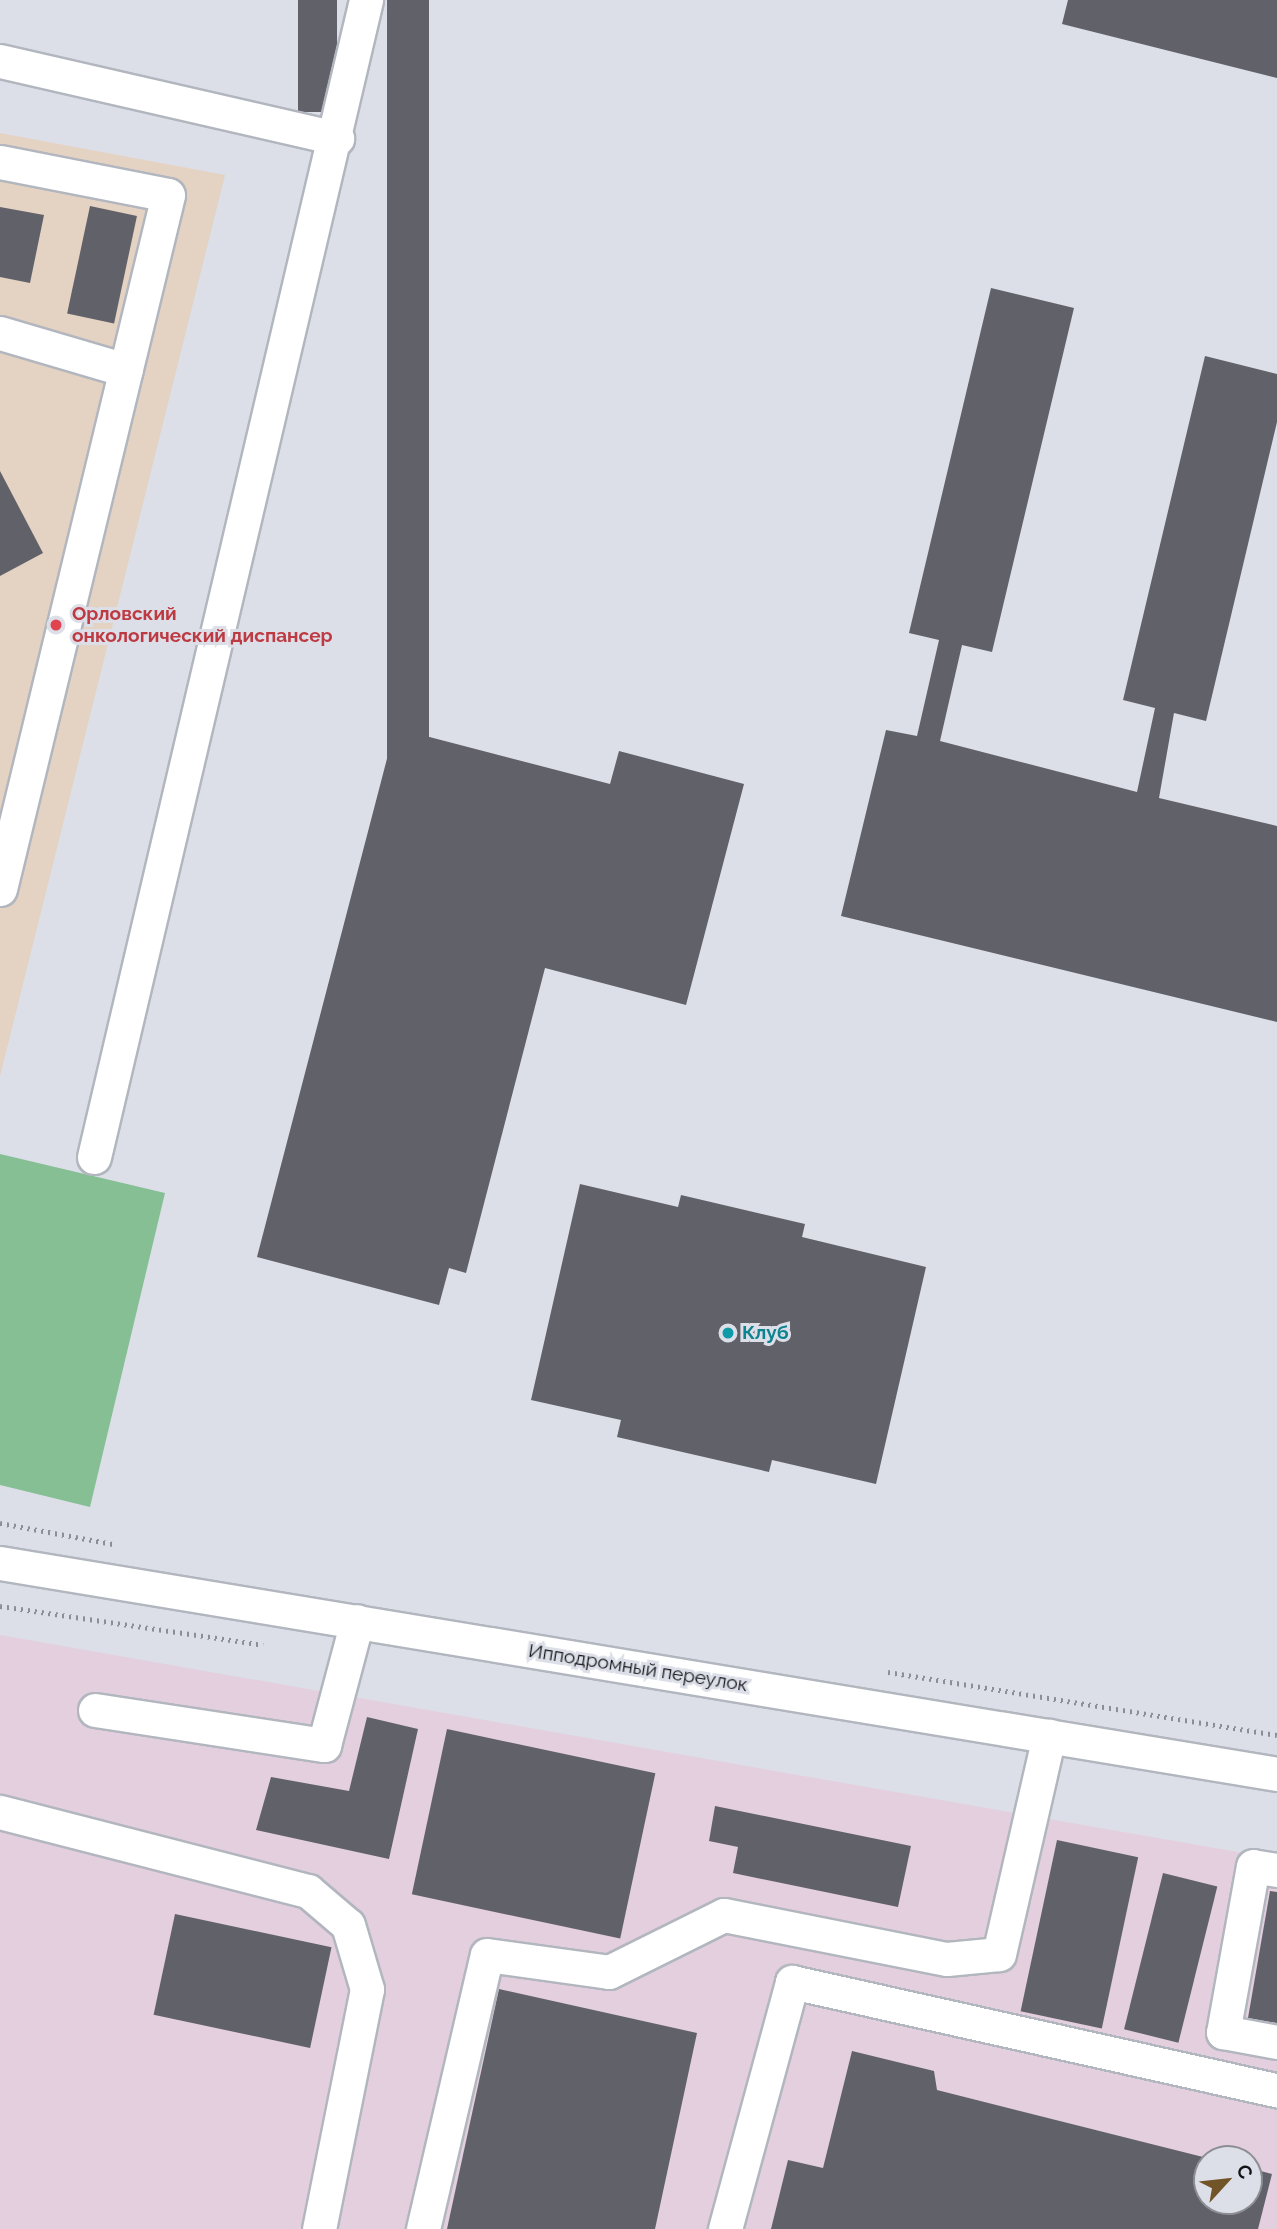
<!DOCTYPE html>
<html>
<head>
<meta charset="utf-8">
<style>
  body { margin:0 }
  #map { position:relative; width:1277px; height:2229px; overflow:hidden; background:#dcdfe8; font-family:Raleway,sans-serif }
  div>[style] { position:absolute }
  .industrial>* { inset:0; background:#e3cfde }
  .medical>* { inset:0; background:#e4d2c2 }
  .forest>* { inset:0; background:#86bf94 }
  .building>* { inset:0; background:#616169; transform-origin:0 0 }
  .path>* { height:4.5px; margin-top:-2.25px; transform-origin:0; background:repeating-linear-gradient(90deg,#8b8e94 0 2px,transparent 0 7px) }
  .roads { filter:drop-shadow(2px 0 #b2b6be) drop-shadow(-2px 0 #b2b6be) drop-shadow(0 2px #b2b6be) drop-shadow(0 -2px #b2b6be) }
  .minor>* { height:33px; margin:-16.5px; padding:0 16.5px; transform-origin:16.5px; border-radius:16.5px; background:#fff }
  .dots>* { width:19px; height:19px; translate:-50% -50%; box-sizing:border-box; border:4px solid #dcdfe8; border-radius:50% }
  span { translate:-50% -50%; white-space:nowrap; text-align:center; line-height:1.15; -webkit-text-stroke:6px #dcdfe8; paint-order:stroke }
  .health-label { font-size:19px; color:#be3a42; font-weight:700 }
  .left { translate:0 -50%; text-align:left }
  .culture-label { font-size:19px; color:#0d838f; font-weight:700 }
  .street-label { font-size:19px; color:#131417 }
  .north { position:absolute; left:1193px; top:2145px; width:70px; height:70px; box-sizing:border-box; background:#dcdfe8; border:2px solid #8c8e94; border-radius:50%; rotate:63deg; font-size:19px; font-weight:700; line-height:28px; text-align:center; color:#131417 }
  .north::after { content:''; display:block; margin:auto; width:24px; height:32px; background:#725429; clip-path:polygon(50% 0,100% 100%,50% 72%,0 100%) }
</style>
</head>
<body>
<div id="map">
  <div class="industrial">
    <div style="clip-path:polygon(evenodd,0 1635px,1277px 1859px,1277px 2229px,0 2229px,0 1635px,1207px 2159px,1249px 2159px,1249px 2201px,1207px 2201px,1207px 2159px)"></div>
  </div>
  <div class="medical">
    <div style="clip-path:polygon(0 133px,225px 175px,0 1076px)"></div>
  </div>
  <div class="forest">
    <div style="clip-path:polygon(0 1154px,165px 1193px,90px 1507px,0 1485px)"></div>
  </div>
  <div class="building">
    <div style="left:298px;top:0;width:39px;height:112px"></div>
    <div style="left:387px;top:0;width:42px;height:1212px"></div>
    <div style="clip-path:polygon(1068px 0,1277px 0,1277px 78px,1062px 24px)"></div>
    <div style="left:90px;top:206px;width:48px;height:110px;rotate:12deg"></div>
    <div style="clip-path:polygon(0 207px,44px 215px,30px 283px,0 277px)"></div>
    <div style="clip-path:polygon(991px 288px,1074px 308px,992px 652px,962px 645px,940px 741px,1137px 792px,1155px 708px,1123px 700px,1205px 356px,1277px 374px,1277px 422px,1206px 721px,1174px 713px,1159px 798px,1277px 826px,1277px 1022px,841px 916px,886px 730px,917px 736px,939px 640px,909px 633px)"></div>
    <div style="clip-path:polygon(0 471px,43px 553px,0 576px)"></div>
    <div style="clip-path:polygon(395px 728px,610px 784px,619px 751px,744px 784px,686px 1005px,545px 968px,466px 1273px,449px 1268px,439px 1305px,257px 1257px)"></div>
    <div style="clip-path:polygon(580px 1184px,678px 1207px,681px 1195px,805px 1224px,802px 1237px,926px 1267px,876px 1484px,772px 1460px,769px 1472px,617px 1437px,621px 1420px,531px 1400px)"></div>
    <div style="clip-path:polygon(367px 1717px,418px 1729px,389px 1859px,256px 1830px,271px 1777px,349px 1791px)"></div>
    <div style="left:447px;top:1729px;width:213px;height:169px;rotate:12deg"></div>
    <div style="clip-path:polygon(715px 1806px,911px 1846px,898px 1907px,733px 1873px,738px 1847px,709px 1841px)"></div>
    <div style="left:1057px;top:1840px;width:83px;height:175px;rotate:12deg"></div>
    <div style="left:1163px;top:1873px;width:56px;height:161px;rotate:14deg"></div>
    <div style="clip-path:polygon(1270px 1891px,1277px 1892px,1277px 2023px,1248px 2018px)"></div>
    <div style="left:175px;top:1914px;width:160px;height:103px;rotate:12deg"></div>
    <div style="clip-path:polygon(499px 1989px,697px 2033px,655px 2229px,447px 2229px)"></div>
    <div style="clip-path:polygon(852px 2051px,934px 2071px,937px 2090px,1207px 2158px,1207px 2201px,1249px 2201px,1249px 2168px,1272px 2174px,1258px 2229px,771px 2229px,788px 2160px,823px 2168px)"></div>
  </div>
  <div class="path">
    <div style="left:0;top:1523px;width:115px;rotate:10.5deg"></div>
    <div style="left:0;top:1606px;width:266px;rotate:8.4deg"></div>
    <div style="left:888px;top:1672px;width:394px;rotate:9.2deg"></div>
  </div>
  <div class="roads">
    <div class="minor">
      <div style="left:0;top:61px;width:346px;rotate:12.9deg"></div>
      <div style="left:0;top:162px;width:171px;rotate:11.1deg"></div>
      <div style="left:168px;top:195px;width:714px;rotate:103.61deg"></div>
      <div style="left:0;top:333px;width:131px;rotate:16.4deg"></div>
      <div style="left:94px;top:1157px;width:1189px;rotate:-76.77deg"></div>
      <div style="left:0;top:1563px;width:1294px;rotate:9.38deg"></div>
      <div style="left:95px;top:1710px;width:232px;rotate:8.7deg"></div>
      <div style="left:324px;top:1745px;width:128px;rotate:-75.1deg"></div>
      <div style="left:0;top:1812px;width:318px;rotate:14.4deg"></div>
      <div style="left:308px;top:1891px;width:52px;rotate:40.4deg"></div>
      <div style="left:348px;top:1925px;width:67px;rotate:73.5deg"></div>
      <div style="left:367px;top:1989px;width:245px;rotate:101.3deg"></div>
      <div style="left:1277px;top:1870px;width:24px;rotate:-171deg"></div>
      <div style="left:1253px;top:1866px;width:169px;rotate:100.2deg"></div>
      <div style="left:1223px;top:2032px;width:55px;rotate:10.5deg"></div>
      <div style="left:423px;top:2229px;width:281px;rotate:-76.9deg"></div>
      <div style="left:487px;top:1955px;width:123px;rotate:7.9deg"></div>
      <div style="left:609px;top:1972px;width:128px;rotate:-26.4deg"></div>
      <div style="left:724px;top:1915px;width:227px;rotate:11.2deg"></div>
      <div style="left:947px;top:1959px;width:52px;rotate:-5.5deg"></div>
      <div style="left:999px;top:1954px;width:224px;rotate:-77.1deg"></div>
      <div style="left:725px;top:2229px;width:256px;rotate:-74.8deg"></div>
      <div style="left:792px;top:1982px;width:497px;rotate:12.6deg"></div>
    </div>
  </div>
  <div class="dots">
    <div style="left:56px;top:625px;background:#e0444e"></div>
    <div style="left:728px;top:1333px;background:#0f9aa8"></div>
  </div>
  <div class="health-label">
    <span class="left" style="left:72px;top:625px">Орловский<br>онкологический диспансер</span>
  </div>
  <div class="culture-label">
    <span class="left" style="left:742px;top:1333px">Клуб</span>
  </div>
  <div class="street-label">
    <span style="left:638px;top:1668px;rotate:9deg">Ипподромный переулок</span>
  </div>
  <div class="north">С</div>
</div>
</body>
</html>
